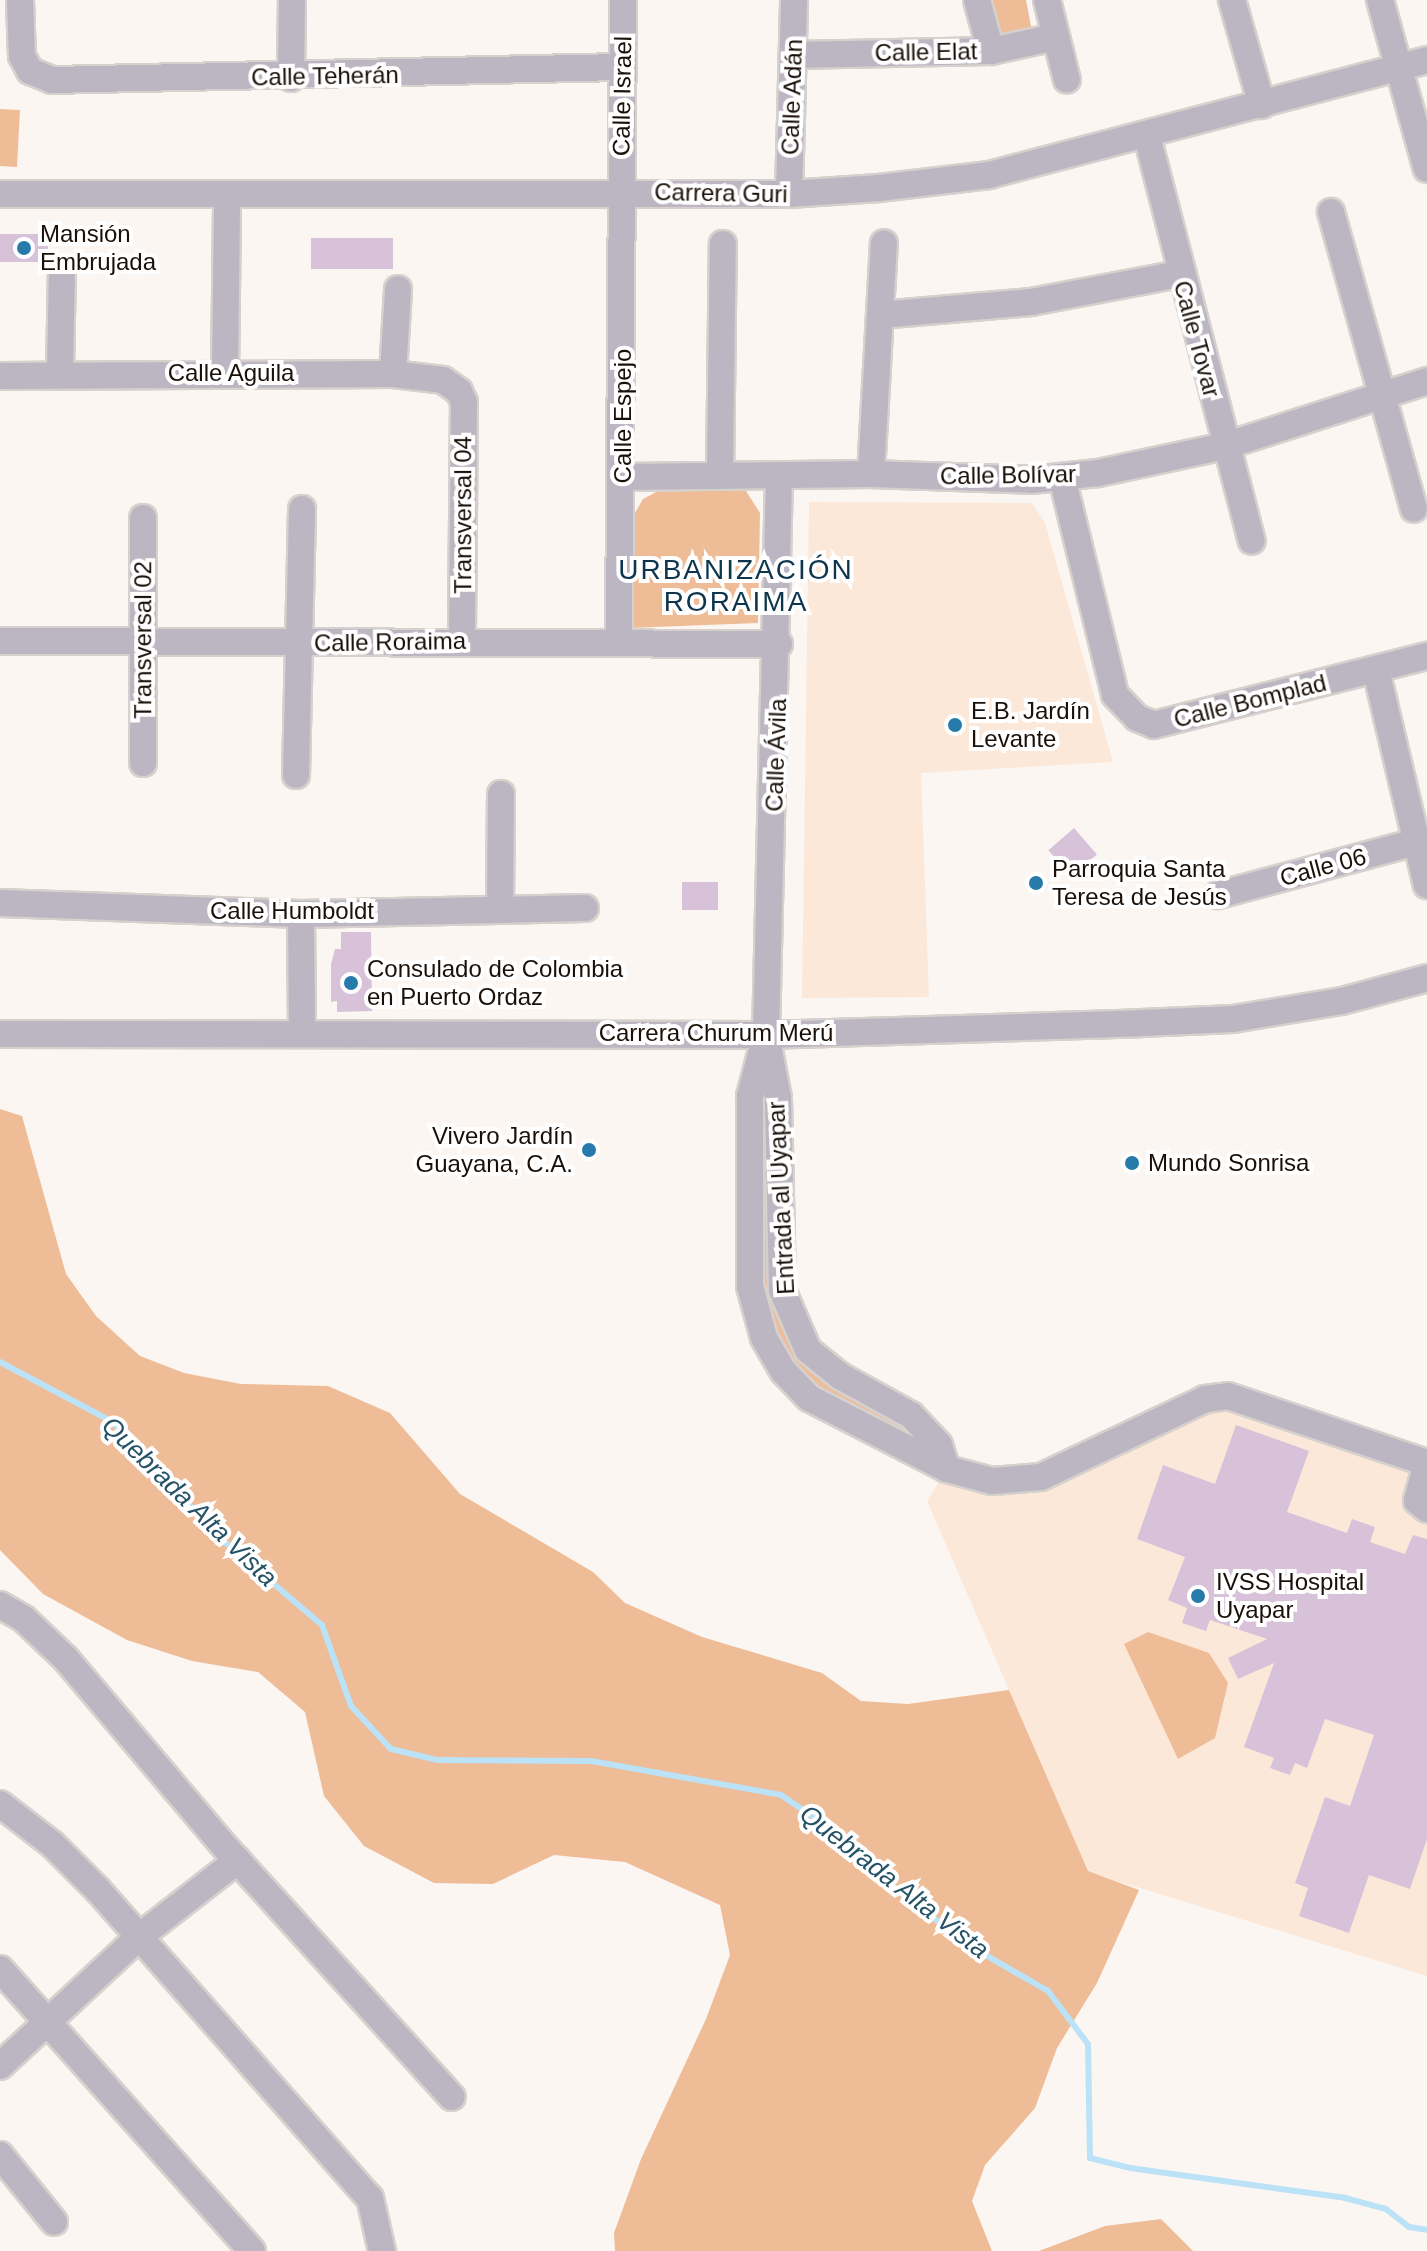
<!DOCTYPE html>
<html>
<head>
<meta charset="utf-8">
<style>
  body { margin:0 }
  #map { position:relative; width:1427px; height:2251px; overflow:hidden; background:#fbf6f2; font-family:Arial,sans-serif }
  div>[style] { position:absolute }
  .built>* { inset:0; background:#fce8d9 }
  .green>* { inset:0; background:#eebc97; transform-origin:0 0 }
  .stream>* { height:6px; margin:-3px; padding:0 3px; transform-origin:3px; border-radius:3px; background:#bbe2f6 }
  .building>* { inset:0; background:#d8c2d9; transform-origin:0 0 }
  .roads { filter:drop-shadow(2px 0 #d7d1cd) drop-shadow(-2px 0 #d7d1cd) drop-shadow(0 2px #d7d1cd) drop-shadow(0 -2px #d7d1cd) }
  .minor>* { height:26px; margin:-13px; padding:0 13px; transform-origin:13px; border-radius:13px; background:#bcb6c2 }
  .dots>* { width:22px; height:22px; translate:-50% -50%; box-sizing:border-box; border:4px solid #fff; border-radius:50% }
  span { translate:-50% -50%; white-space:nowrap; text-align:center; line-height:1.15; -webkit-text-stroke:8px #fff; paint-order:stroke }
  .street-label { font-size:24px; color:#19100a }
  .poi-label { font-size:24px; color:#19100a }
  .left { translate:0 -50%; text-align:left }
  .right { translate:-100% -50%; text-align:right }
  .water-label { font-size:26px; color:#255267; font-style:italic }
  .quarter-label { font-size:28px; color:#0d354d; letter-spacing:2px }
</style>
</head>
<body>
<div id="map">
  <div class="built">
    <div style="clip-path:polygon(809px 502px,1032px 503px,1045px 523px,1113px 762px,921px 773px,929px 997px,802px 998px)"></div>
    <div style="clip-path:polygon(1205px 1399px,1427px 1465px,1427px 1976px,1088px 1872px,927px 1501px,947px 1469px,1009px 1482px)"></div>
  </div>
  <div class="green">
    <div style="clip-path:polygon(985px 0,1026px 0,1031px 26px,1027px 38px,1011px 43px,994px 34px)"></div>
    <div style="left:0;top:109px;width:20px;height:57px;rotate:3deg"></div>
    <div style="clip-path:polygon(720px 486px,746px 491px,760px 513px,758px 623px,629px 628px,635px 513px,643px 499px,662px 489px)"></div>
    <div style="clip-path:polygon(766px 1035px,796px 1331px,911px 1415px,947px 1469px,809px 1398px,750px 1286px)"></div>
    <div style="clip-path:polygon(0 1109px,22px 1116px,66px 1274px,96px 1316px,140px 1356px,184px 1373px,241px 1384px,328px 1386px,390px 1413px,460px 1494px,593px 1572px,625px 1603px,702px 1637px,822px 1673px,861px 1701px,908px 1704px,1009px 1690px,1088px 1871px,1139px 1890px,1097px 1983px,1057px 2048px,1035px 2108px,985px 2165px,972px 2201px,992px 2251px,615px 2251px,614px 2233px,641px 2159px,706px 2019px,730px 1955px,720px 1905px,625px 1862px,554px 1855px,493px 1884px,434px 1883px,364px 1846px,324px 1796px,305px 1712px,258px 1672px,192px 1661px,127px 1640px,43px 1594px,0 1550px)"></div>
    <div style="clip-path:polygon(1148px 1632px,1209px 1653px,1228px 1683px,1215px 1738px,1178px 1759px,1124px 1644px)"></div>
    <div style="clip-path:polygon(1161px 2219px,1193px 2251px,1039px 2251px,1105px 2226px)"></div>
  </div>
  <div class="stream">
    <div style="left:0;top:1362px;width:126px;rotate:28deg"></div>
    <div style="left:111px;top:1421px;width:161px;rotate:47deg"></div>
    <div style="left:221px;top:1539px;width:133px;rotate:40.4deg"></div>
    <div style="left:322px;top:1625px;width:86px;rotate:70.3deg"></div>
    <div style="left:351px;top:1706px;width:59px;rotate:47.1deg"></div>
    <div style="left:391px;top:1749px;width:47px;rotate:13.4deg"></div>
    <div style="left:437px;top:1760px;width:154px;rotate:0.4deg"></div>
    <div style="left:591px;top:1761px;width:193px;rotate:10.1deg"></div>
    <div style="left:781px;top:1795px;width:83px;rotate:34.3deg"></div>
    <div style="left:850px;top:1842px;width:64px;rotate:46.3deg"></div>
    <div style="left:894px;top:1888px;width:96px;rotate:37.3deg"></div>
    <div style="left:970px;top:1946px;width:90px;rotate:30deg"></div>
    <div style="left:1048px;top:1991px;width:66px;rotate:53deg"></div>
    <div style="left:1088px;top:2044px;width:114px;rotate:89deg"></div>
    <div style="left:1090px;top:2158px;width:41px;rotate:14deg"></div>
    <div style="left:1130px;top:2168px;width:217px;rotate:7.9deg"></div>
    <div style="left:1345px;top:2198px;width:42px;rotate:15deg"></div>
    <div style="left:1386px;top:2209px;width:29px;rotate:38deg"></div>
    <div style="left:1409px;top:2227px;width:18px;rotate:9deg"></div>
  </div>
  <div class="building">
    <div style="left:48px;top:234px;width:28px;height:48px;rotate:90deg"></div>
    <div style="left:393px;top:238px;width:31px;height:82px;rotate:90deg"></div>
    <div style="left:1074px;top:828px;width:35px;height:34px;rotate:49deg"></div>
    <div style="left:682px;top:882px;width:36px;height:28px"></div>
    <div style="clip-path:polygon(341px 932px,371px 932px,372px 1011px,337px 1012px,337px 1001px,331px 1002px,331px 964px,335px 949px,341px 949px)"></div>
    <div style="clip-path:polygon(1236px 1425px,1309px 1451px,1287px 1512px,1347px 1533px,1352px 1519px,1375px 1527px,1370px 1542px,1405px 1554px,1413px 1535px,1427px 1539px,1427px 1839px,1410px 1889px,1369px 1875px,1349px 1933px,1299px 1916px,1308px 1888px,1295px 1883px,1325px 1797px,1350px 1806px,1374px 1735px,1325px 1719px,1307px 1768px,1295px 1763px,1290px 1775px,1270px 1768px,1274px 1758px,1244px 1747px,1274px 1663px,1238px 1679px,1228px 1658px,1267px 1639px,1210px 1620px,1206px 1631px,1182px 1623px,1187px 1608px,1168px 1600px,1185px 1557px,1137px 1539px,1163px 1465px,1215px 1484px)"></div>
  </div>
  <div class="roads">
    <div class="minor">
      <div style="left:20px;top:0;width:56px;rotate:88deg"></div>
      <div style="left:22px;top:56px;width:17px;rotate:62deg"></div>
      <div style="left:30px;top:71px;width:24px;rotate:22deg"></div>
      <div style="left:52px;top:80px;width:570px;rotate:-1.31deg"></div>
      <div style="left:977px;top:0;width:53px;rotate:74.6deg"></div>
      <div style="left:1047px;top:0;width:82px;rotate:76deg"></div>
      <div style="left:1232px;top:0;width:109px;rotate:74.1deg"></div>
      <div style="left:1380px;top:0;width:175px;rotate:74.5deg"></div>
      <div style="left:795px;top:55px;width:196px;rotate:-1.2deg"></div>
      <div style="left:991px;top:51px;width:66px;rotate:-12.2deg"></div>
      <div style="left:291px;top:78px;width:78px;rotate:-89.3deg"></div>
      <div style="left:1147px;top:136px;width:418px;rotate:75.5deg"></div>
      <div style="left:0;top:194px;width:789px"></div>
      <div style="left:789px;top:194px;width:90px;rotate:-3.8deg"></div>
      <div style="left:879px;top:188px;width:111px;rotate:-6.7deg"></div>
      <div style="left:989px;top:175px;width:453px;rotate:-14.7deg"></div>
      <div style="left:789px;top:194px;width:194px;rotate:-88.5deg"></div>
      <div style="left:1331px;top:212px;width:308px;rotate:74.4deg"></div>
      <div style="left:880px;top:315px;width:152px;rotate:-4.9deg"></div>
      <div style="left:1031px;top:302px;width:151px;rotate:-10.7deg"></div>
      <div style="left:60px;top:372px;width:100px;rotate:-88.9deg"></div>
      <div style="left:225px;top:373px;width:175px;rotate:-89.3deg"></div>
      <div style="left:393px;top:374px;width:85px;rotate:-86.6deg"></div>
      <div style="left:0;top:376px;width:393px;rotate:-0.3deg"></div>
      <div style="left:393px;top:374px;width:50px;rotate:6.8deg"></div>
      <div style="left:443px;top:380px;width:19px;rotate:35deg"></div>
      <div style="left:459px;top:391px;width:12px;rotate:66deg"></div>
      <div style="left:464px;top:402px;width:238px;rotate:90.5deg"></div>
      <div style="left:871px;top:474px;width:231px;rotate:-86.8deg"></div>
      <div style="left:720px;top:476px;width:232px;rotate:-89.3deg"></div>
      <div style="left:779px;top:476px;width:559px;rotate:91.33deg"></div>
      <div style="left:766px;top:1035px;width:64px;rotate:79.2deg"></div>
      <div style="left:778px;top:1098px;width:192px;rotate:88.8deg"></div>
      <div style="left:782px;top:1290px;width:65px;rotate:66.6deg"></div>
      <div style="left:808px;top:1350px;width:41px;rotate:39.1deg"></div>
      <div style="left:840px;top:1376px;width:81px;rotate:28.8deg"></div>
      <div style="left:911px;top:1415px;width:41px;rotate:47deg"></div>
      <div style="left:939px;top:1445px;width:25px;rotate:72deg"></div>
      <div style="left:623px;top:477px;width:248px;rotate:-0.7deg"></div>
      <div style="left:871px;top:474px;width:160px;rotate:2.1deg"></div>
      <div style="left:1031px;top:480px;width:67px;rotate:-6deg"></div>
      <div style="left:1098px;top:473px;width:130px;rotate:-12deg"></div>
      <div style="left:1225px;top:446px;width:212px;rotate:-17.8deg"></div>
      <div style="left:1062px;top:477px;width:224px;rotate:76.3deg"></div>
      <div style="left:1115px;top:695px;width:32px;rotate:46deg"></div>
      <div style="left:1137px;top:718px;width:18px;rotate:22deg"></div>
      <div style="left:1154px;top:725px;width:282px;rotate:-14.2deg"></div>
      <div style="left:619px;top:640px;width:640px;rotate:-89.64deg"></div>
      <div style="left:0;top:641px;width:779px;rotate:0.22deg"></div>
      <div style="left:1376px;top:670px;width:221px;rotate:76.7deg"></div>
      <div style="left:143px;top:763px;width:245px;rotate:-90deg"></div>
      <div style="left:296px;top:775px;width:266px;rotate:-88.7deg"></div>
      <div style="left:1218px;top:895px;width:216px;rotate:-15deg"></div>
      <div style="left:0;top:903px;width:301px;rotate:2.1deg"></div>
      <div style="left:301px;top:914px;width:284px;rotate:-1.2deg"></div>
      <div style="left:500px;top:908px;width:114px;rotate:-89.5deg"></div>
      <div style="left:301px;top:914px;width:117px;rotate:89.5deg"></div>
      <div style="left:0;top:1034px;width:766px;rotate:0.07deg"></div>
      <div style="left:766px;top:1035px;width:375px;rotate:-1.8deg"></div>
      <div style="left:1141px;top:1023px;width:92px;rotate:-2.5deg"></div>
      <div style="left:1233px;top:1019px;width:110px;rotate:-9.4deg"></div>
      <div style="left:1342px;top:1001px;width:88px;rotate:-15.1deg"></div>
      <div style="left:764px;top:1042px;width:56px;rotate:104.5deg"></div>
      <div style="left:750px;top:1096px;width:190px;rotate:90deg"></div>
      <div style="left:750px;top:1286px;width:54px;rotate:74.9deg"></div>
      <div style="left:764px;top:1338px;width:39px;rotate:60deg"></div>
      <div style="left:784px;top:1372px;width:36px;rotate:46deg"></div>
      <div style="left:809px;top:1398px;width:155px;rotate:27.2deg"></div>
      <div style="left:947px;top:1469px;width:47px;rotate:14.9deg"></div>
      <div style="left:992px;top:1481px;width:49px;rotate:-4.7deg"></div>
      <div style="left:1041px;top:1477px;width:182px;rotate:-25.4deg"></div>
      <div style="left:1205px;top:1399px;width:23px;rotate:-7deg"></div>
      <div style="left:1228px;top:1396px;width:210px;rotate:18.6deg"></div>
      <div style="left:1427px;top:1463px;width:39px;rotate:105deg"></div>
      <div style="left:1417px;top:1501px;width:13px;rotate:39deg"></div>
      <div style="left:0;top:1605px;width:28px;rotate:30deg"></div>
      <div style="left:24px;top:1619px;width:58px;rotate:43.6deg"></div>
      <div style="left:66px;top:1659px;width:248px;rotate:49.8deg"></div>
      <div style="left:226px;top:1848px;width:336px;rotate:47.8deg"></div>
      <div style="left:0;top:1804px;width:66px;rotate:37.6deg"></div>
      <div style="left:52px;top:1844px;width:65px;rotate:45deg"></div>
      <div style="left:98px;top:1890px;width:411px;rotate:48.6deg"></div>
      <div style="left:370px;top:2198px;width:54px;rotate:77.2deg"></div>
      <div style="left:0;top:1969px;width:378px;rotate:48.2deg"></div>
      <div style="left:0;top:2066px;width:190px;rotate:-42.9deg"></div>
      <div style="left:139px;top:1937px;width:125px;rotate:-37.9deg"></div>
      <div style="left:0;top:2155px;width:86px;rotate:51.1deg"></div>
    </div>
  </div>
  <div class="dots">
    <div style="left:24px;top:248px;background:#267bab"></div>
    <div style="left:955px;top:725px;background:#267bab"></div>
    <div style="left:1036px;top:883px;background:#267bab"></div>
    <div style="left:351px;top:983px;background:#267bab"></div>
    <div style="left:589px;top:1150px;background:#267bab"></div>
    <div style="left:1132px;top:1163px;background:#267bab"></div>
    <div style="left:1198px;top:1596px;background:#267bab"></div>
  </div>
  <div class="street-label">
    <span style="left:926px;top:52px;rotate:-1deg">Calle Elat</span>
    <span style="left:325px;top:76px;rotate:-1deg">Calle Teherán</span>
    <span style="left:622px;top:96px;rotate:-89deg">Calle Israel</span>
    <span style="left:792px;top:97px;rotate:-88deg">Calle Adán</span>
    <span style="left:721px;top:193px;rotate:1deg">Carrera Guri</span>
    <span style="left:1197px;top:339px;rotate:75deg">Calle Tovar</span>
    <span style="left:231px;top:373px">Calle Aguila</span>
    <span style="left:623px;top:416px;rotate:-90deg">Calle Espejo</span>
    <span style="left:1008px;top:475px;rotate:-1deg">Calle Bolívar</span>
    <span style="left:463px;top:515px;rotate:-90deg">Transversal 04</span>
    <span style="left:143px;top:640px;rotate:-90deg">Transversal 02</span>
    <span style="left:390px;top:642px;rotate:-1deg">Calle Roraima</span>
    <span style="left:1250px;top:701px;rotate:-14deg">Calle Bomplad</span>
    <span style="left:776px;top:755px;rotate:-88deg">Calle Ávila</span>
    <span style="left:1323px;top:867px;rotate:-15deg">Calle 06</span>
    <span style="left:292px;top:911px">Calle Humboldt</span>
    <span style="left:716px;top:1033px">Carrera Churum Merú</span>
    <span style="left:781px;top:1198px;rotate:-93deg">Entrada al Uyapar</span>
  </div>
  <div class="poi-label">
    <span class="left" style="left:40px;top:248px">Mansión<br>Embrujada</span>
    <span class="left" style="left:971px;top:725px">E.B. Jardín<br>Levante</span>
    <span class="left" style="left:1052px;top:883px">Parroquia Santa<br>Teresa de Jesús</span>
    <span class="left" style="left:367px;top:983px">Consulado de Colombia<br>en Puerto Ordaz</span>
    <span class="right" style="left:573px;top:1150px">Vivero Jardín<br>Guayana, C.A.</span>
    <span class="left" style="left:1148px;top:1163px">Mundo Sonrisa</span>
    <span class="left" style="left:1216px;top:1596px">IVSS Hospital<br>Uyapar</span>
  </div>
  <div class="water-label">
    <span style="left:189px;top:1502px;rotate:44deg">Quebrada Alta Vista</span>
    <span style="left:894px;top:1882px;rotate:38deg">Quebrada Alta Vista</span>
  </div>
  <div class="quarter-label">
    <span style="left:736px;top:586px">URBANIZACIÓN<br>RORAIMA</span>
  </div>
</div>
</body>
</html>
